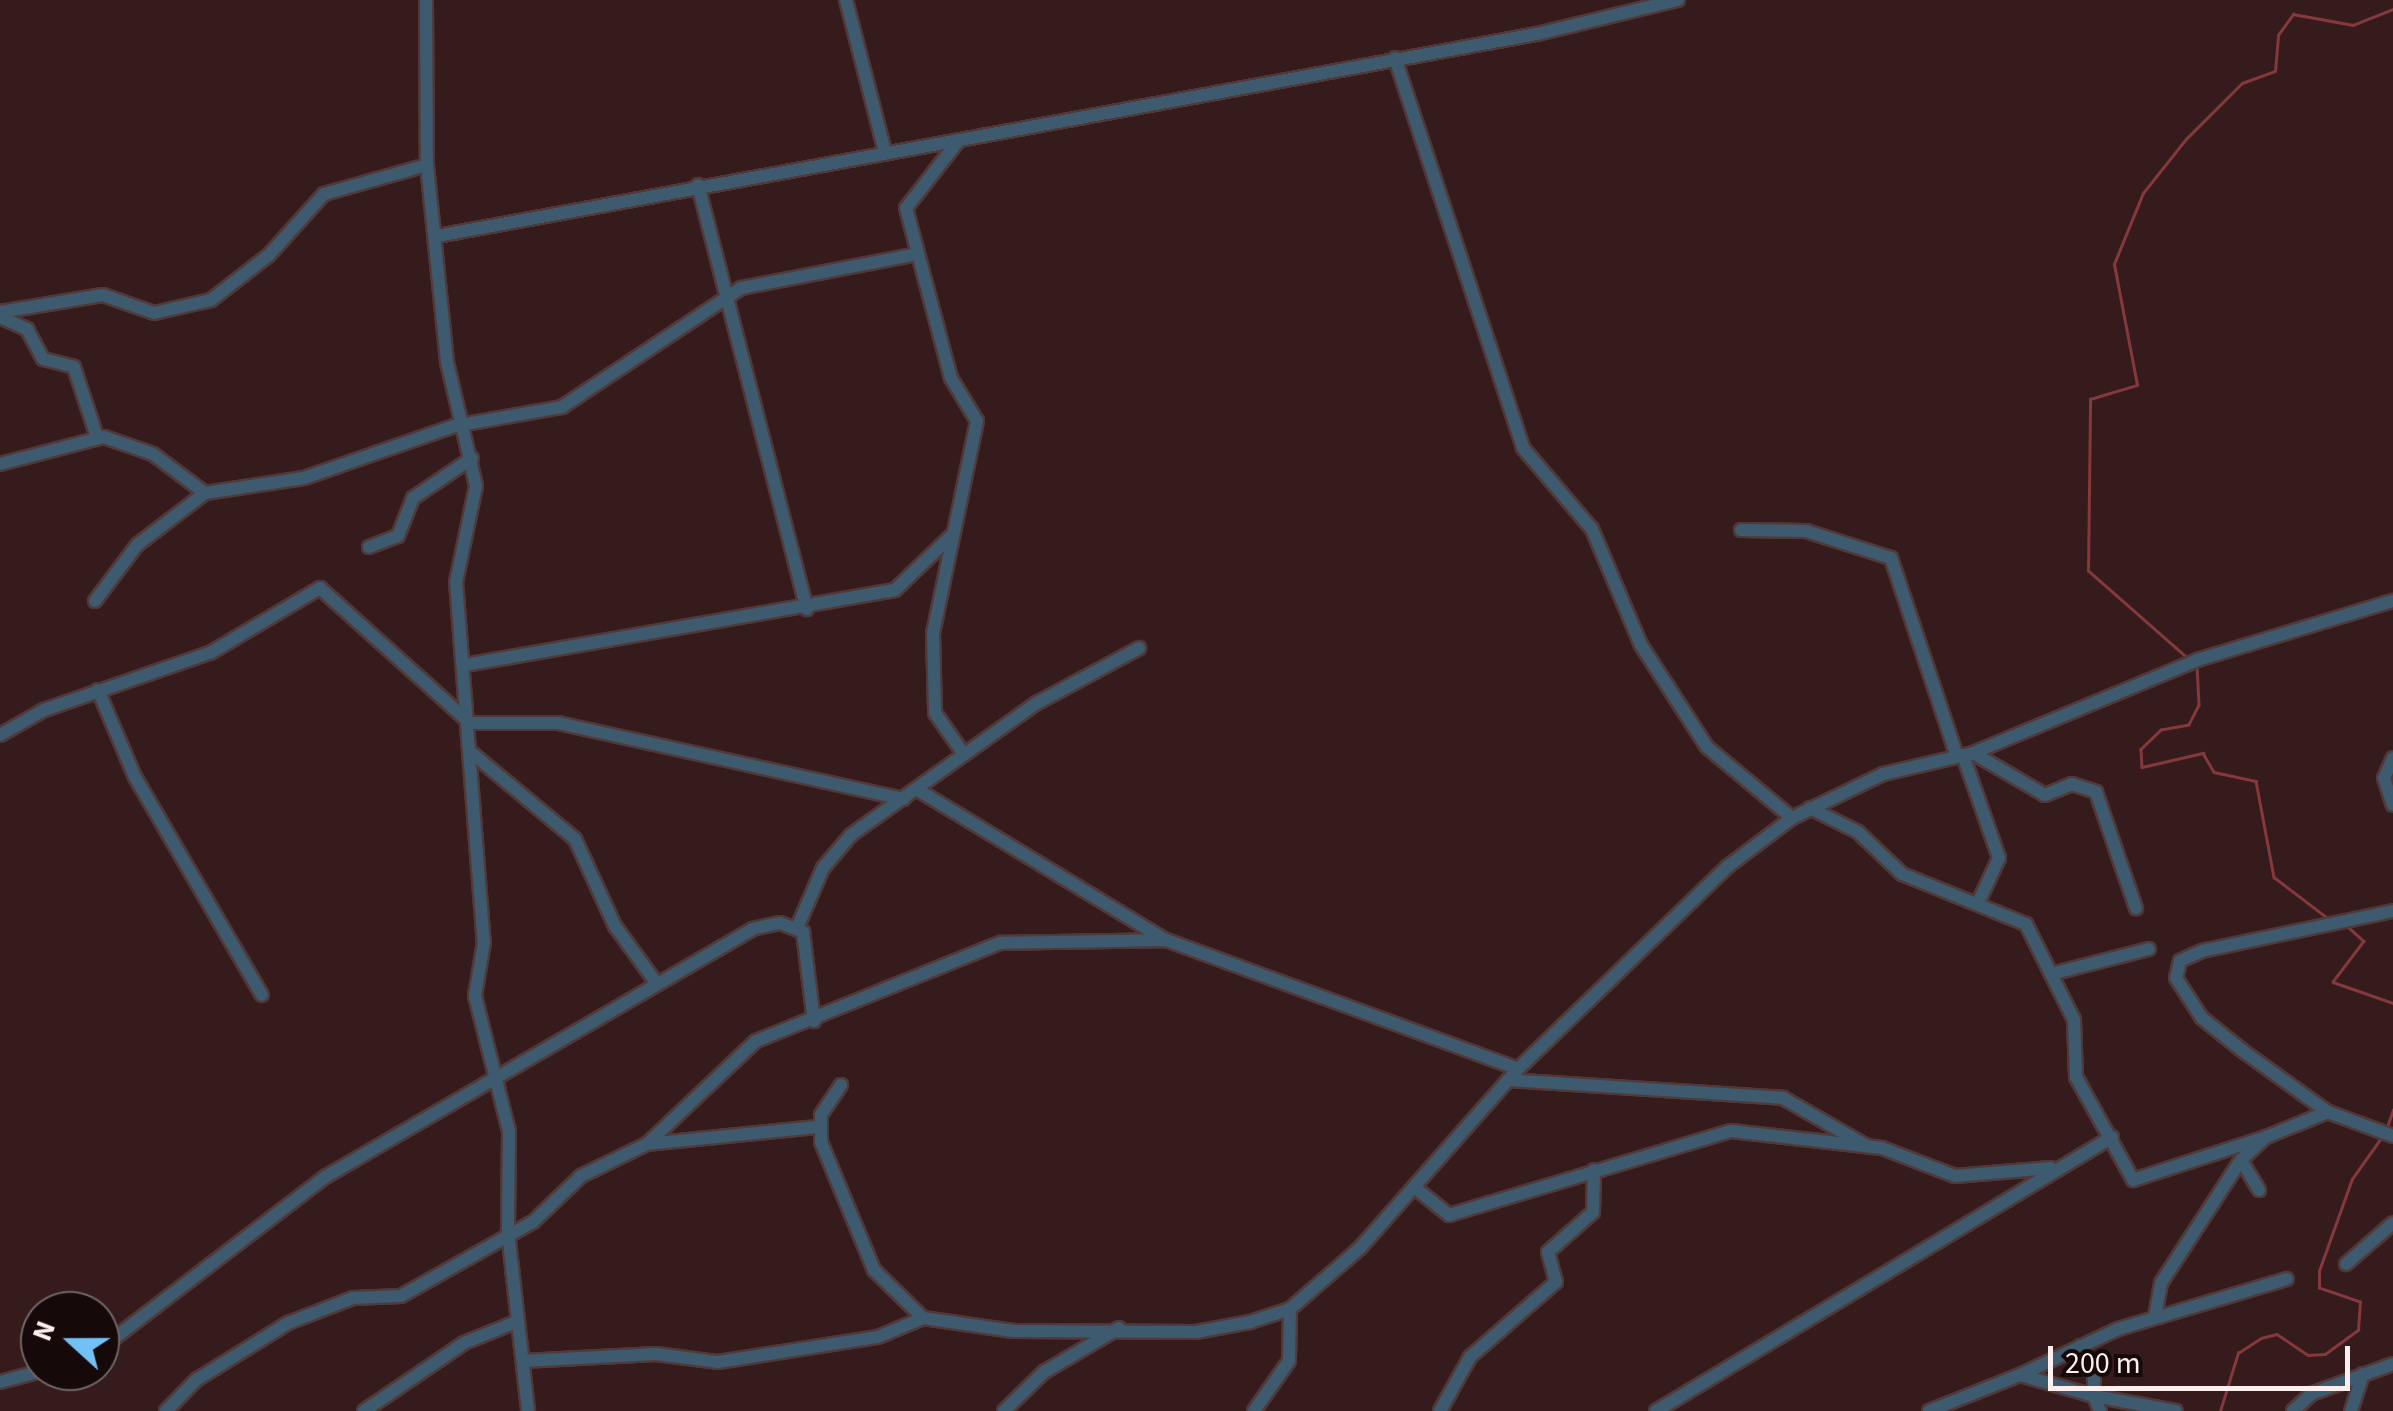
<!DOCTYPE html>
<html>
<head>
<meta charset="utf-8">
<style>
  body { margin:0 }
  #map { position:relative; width:2393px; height:1411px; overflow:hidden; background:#351b1c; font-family:"Source Sans 3",sans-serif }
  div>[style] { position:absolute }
  .stream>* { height:2.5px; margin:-1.25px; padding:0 1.25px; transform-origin:1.25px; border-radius:1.25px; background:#85383d }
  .roads { filter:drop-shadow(2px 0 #513939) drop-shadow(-2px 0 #513939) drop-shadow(0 2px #513939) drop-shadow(0 -2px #513939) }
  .minor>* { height:12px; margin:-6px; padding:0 6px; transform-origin:6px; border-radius:6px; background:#3d5a6e }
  span { translate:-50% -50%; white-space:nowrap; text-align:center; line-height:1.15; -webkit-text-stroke:9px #150909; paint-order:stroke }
  .north { position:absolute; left:20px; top:1291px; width:100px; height:100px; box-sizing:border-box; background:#150909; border:2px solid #726565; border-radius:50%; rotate:291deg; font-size:28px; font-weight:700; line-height:40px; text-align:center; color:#feefee }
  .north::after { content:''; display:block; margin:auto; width:35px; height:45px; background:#71c1f5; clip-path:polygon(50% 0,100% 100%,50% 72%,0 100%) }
  .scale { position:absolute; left:2048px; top:1346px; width:302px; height:45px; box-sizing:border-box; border:5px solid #feefee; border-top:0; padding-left:12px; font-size:30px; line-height:35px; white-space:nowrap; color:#feefee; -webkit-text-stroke:8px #150909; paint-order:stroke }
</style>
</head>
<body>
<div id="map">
  <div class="stream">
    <div style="left:2186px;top:657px;width:130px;rotate:-138.7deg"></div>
    <div style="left:2088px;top:571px;width:172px;rotate:-89.3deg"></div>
    <div style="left:2090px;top:399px;width:49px;rotate:-16.6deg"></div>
    <div style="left:2137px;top:385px;width:123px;rotate:-100.8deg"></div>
    <div style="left:2114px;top:264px;width:77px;rotate:-67.8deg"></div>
    <div style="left:2143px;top:193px;width:69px;rotate:-51.5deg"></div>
    <div style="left:2186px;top:139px;width:79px;rotate:-45deg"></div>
    <div style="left:2242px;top:83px;width:35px;rotate:-20deg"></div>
    <div style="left:2275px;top:71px;width:36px;rotate:-85deg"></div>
    <div style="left:2278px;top:35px;width:26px;rotate:-54deg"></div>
    <div style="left:2293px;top:14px;width:61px;rotate:10.4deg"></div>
    <div style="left:2353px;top:25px;width:43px;rotate:-21.8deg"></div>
    <div style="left:2197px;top:665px;width:40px;rotate:87.1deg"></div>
    <div style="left:2199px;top:705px;width:22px;rotate:117deg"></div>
    <div style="left:2189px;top:725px;width:28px;rotate:170deg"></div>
    <div style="left:2161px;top:730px;width:28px;rotate:136deg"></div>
    <div style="left:2141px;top:749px;width:18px;rotate:87deg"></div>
    <div style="left:2142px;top:767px;width:63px;rotate:-12.9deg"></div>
    <div style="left:2203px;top:753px;width:22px;rotate:60deg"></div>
    <div style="left:2214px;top:772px;width:43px;rotate:12.1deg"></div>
    <div style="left:2256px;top:781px;width:98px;rotate:79.4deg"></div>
    <div style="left:2274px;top:877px;width:69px;rotate:37.4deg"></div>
    <div style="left:2346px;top:925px;width:24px;rotate:42deg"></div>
    <div style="left:2364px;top:941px;width:51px;rotate:127.1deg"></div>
    <div style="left:2333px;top:982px;width:64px;rotate:19.3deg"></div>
    <div style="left:2387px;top:1127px;width:18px;rotate:-71deg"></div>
    <div style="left:2220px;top:1411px;width:61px;rotate:-72.8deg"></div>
    <div style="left:2238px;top:1353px;width:27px;rotate:-33deg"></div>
    <div style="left:2261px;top:1338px;width:16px;rotate:-14deg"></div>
    <div style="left:2277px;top:1334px;width:37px;rotate:34deg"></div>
    <div style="left:2308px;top:1355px;width:17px;rotate:-3deg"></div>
    <div style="left:2325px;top:1354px;width:41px;rotate:-36deg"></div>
    <div style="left:2358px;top:1330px;width:28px;rotate:-86deg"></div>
    <div style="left:2360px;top:1302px;width:43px;rotate:-161.1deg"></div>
    <div style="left:2319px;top:1288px;width:17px;rotate:-90deg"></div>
    <div style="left:2319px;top:1271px;width:98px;rotate:-70.3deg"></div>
    <div style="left:2352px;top:1179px;width:50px;rotate:-54.7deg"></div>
  </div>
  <div class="roads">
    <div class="minor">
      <div style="left:426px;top:0;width:165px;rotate:89.7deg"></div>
      <div style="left:427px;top:165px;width:198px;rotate:84.2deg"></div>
      <div style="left:447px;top:362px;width:127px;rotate:76.8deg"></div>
      <div style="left:476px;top:486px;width:98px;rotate:101.8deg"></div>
      <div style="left:456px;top:582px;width:361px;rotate:85.6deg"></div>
      <div style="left:484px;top:942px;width:55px;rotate:99.5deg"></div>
      <div style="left:475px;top:996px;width:139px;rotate:75.9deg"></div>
      <div style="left:509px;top:1131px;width:101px;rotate:90.6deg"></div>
      <div style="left:508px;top:1232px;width:180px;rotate:83.6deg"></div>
      <div style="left:846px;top:0;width:153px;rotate:75.6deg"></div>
      <div style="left:1395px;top:58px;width:410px;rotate:71.8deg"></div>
      <div style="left:1523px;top:448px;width:106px;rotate:49.6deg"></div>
      <div style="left:1592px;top:529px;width:126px;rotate:67.1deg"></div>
      <div style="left:1641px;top:645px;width:121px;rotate:57.1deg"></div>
      <div style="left:1707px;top:747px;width:111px;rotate:39.9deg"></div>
      <div style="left:959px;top:140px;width:86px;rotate:127.9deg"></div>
      <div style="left:906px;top:208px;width:176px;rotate:75.2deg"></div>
      <div style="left:951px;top:378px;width:50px;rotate:58.8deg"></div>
      <div style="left:977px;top:421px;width:217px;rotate:101.7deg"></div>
      <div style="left:933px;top:634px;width:79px;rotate:88.5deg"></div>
      <div style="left:935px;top:713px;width:49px;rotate:55deg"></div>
      <div style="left:698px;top:185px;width:438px;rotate:75.6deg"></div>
      <div style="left:437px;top:236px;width:1118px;rotate:-10.41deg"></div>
      <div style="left:1537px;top:34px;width:145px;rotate:-13.6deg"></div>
      <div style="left:0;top:312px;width:104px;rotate:-9.4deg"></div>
      <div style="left:103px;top:295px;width:54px;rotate:19.4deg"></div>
      <div style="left:154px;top:313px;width:58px;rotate:-12.8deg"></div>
      <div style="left:211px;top:300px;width:73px;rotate:-37.8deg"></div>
      <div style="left:269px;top:255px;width:82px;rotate:-48deg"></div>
      <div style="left:324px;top:194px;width:107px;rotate:-15.7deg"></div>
      <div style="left:0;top:317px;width:30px;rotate:24deg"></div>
      <div style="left:27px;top:329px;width:34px;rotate:62deg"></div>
      <div style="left:43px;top:359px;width:32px;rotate:14deg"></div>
      <div style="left:74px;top:367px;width:74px;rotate:71.8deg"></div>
      <div style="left:0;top:464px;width:107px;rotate:-14.6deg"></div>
      <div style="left:104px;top:437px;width:52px;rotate:19.1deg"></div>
      <div style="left:153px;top:454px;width:65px;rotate:36.9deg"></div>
      <div style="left:1741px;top:530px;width:65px;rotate:0.9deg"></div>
      <div style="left:1806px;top:531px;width:89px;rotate:17.6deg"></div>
      <div style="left:1891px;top:558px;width:209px;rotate:71.6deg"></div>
      <div style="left:369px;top:547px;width:31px;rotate:-21deg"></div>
      <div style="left:398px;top:536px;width:41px;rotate:-68.5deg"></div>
      <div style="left:413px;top:498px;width:71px;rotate:-34.1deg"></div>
      <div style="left:95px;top:601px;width:70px;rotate:-53.1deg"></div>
      <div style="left:137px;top:545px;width:86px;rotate:-37.4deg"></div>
      <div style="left:205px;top:493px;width:100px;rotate:-8.6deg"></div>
      <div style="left:304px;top:478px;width:159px;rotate:-19.1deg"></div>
      <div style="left:454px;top:426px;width:110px;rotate:-10deg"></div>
      <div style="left:562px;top:407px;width:215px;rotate:-33.6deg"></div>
      <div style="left:741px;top:288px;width:180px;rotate:-10.9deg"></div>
      <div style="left:465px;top:665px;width:436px;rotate:-9.9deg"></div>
      <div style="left:895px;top:590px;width:79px;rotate:-44deg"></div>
      <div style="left:98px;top:690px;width:95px;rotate:67deg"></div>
      <div style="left:135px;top:777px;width:252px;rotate:59.8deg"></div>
      <div style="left:0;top:735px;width:51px;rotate:-29.6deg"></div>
      <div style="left:44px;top:710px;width:176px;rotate:-19deg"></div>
      <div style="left:210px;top:653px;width:128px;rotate:-30.6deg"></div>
      <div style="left:320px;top:588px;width:202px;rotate:42deg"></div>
      <div style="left:470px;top:723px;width:88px"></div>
      <div style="left:558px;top:723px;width:354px;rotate:12.4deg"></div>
      <div style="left:1973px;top:753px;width:83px;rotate:30.3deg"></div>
      <div style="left:2045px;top:795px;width:29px;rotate:-22deg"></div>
      <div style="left:2072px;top:784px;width:25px;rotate:18deg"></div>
      <div style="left:2096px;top:792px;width:123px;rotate:71deg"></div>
      <div style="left:473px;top:754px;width:133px;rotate:39.8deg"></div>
      <div style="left:575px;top:839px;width:96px;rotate:65.3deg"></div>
      <div style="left:615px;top:926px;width:72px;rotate:54.1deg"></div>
      <div style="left:1963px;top:755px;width:109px;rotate:70.7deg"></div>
      <div style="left:1999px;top:858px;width:47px;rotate:114.9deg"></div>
      <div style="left:2393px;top:758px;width:22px;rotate:114deg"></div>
      <div style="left:2384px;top:778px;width:28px;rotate:72deg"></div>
      <div style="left:918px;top:790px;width:290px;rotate:31.2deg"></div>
      <div style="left:1166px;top:940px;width:375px;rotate:20.1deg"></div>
      <div style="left:1810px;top:808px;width:54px;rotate:26.6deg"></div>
      <div style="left:1858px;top:832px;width:61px;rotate:43.7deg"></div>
      <div style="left:1902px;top:874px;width:134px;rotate:22deg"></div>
      <div style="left:2026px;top:924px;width:107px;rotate:63.4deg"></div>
      <div style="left:2074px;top:1020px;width:57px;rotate:88deg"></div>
      <div style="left:2076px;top:1077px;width:118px;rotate:61deg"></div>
      <div style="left:2133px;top:1180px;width:140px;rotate:-17.9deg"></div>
      <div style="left:2393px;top:911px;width:195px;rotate:168.2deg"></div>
      <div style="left:2202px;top:951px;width:24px;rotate:156deg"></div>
      <div style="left:2180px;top:961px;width:17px;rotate:103deg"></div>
      <div style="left:2176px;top:978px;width:48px;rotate:57deg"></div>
      <div style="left:2202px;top:1018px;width:53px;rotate:38.8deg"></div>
      <div style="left:2243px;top:1051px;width:105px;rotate:35.7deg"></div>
      <div style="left:2328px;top:1112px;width:69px;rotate:20.3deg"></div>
      <div style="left:797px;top:928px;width:65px;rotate:-66.6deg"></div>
      <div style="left:823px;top:868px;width:43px;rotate:-49.7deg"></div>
      <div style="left:851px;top:835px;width:228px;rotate:-35.4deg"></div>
      <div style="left:1037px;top:703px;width:116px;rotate:-28.3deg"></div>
      <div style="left:2051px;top:974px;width:101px;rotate:-14.3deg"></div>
      <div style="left:1508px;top:1080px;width:276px;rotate:3.7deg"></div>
      <div style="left:1783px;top:1098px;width:95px;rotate:29.8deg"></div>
      <div style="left:841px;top:1085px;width:36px;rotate:124deg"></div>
      <div style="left:821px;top:1115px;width:27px;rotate:90deg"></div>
      <div style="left:821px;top:1142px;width:139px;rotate:67.5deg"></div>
      <div style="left:874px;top:1270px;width:69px;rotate:44.4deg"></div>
      <div style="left:923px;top:1318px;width:91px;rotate:8.2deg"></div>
      <div style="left:1013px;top:1331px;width:183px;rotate:0.3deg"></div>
      <div style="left:1196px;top:1332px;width:55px;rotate:-10.5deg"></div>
      <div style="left:1250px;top:1322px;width:42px;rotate:-18deg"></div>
      <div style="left:1290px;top:1309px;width:93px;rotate:-41.1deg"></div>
      <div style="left:1360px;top:1248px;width:239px;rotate:-48.6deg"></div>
      <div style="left:1518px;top:1069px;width:291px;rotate:-44deg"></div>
      <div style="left:1727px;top:867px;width:81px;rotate:-37deg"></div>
      <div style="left:1792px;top:818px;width:101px;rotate:-25.8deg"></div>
      <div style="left:1883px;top:774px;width:92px;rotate:-13.1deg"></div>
      <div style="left:1973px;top:753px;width:243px;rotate:-22.5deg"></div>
      <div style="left:2197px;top:660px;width:205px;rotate:-16.8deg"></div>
      <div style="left:647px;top:1144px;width:172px;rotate:-5.7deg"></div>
      <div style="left:2241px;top:1160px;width:35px;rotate:59deg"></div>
      <div style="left:1414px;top:1187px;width:45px;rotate:38.7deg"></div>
      <div style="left:1449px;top:1215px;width:294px;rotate:-16.6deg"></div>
      <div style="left:1731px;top:1131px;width:152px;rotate:6.4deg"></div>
      <div style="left:1882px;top:1148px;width:78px;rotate:21deg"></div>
      <div style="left:1955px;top:1176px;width:96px;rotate:-4.8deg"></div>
      <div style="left:2346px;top:1264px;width:62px;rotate:-41.1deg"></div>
      <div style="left:2155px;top:1317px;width:35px;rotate:-80deg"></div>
      <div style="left:2161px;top:1283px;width:147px;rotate:-57deg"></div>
      <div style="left:2241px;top:1160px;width:34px;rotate:-43deg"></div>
      <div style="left:2266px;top:1137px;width:67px;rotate:-22deg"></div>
      <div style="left:2080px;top:1346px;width:26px;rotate:58deg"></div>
      <div style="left:2094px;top:1368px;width:28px;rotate:90deg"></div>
      <div style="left:2094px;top:1396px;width:83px;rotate:10.4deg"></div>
      <div style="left:100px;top:1349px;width:283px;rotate:-37.4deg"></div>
      <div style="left:325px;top:1177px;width:494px;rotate:-30.1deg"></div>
      <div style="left:752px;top:929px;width:29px;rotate:-12deg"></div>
      <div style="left:780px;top:923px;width:25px;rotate:21deg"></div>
      <div style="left:803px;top:932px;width:90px;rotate:83deg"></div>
      <div style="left:523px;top:1361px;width:133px;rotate:-3deg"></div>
      <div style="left:656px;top:1354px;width:63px;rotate:7.4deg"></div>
      <div style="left:718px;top:1362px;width:162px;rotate:-8.9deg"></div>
      <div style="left:878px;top:1337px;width:49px;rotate:-22.9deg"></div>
      <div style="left:2020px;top:1375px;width:108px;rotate:-25.1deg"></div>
      <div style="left:2118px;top:1329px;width:176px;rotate:-16.5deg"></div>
      <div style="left:0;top:1382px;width:42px;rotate:-15deg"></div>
      <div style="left:166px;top:1411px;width:43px;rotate:-45.9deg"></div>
      <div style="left:196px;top:1380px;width:108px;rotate:-31.8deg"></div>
      <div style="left:288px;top:1323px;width:70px;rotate:-21deg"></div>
      <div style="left:353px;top:1298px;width:48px;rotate:-2.4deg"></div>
      <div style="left:401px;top:1296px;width:151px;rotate:-29.3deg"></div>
      <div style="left:533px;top:1222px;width:66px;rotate:-43.8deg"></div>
      <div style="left:581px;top:1176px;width:73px;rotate:-25.9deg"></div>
      <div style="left:647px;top:1144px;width:150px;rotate:-43.4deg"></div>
      <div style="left:756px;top:1041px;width:263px;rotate:-21.9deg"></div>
      <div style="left:1000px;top:943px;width:166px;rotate:-1deg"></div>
      <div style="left:364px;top:1411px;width:121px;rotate:-34.2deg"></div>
      <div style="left:464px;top:1343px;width:56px;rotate:-22deg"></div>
      <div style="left:1004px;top:1411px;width:56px;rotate:-44.3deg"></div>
      <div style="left:1044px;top:1372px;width:87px;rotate:-30.4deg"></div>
      <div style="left:1254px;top:1411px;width:61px;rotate:-55deg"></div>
      <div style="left:1289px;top:1361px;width:52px;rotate:-88.9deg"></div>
      <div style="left:1440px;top:1411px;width:62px;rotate:-60.9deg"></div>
      <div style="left:1470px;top:1357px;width:114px;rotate:-41.1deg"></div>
      <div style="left:1556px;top:1282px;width:31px;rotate:-105deg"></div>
      <div style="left:1548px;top:1252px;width:60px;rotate:-41.6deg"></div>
      <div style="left:1593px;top:1212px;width:42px;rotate:-88.6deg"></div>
      <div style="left:1656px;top:1411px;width:532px;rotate:-31deg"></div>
      <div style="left:1929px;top:1411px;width:98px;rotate:-21.6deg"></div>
      <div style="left:2020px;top:1375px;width:77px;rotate:15.8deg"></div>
      <div style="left:2094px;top:1396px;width:16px;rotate:68deg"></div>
      <div style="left:2293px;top:1411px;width:25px;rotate:-43deg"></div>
      <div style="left:2311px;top:1394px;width:87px;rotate:-20.1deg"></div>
      <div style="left:2351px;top:1411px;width:39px;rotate:-72deg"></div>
    </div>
  </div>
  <div class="north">N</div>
  <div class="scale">200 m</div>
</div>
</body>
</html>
